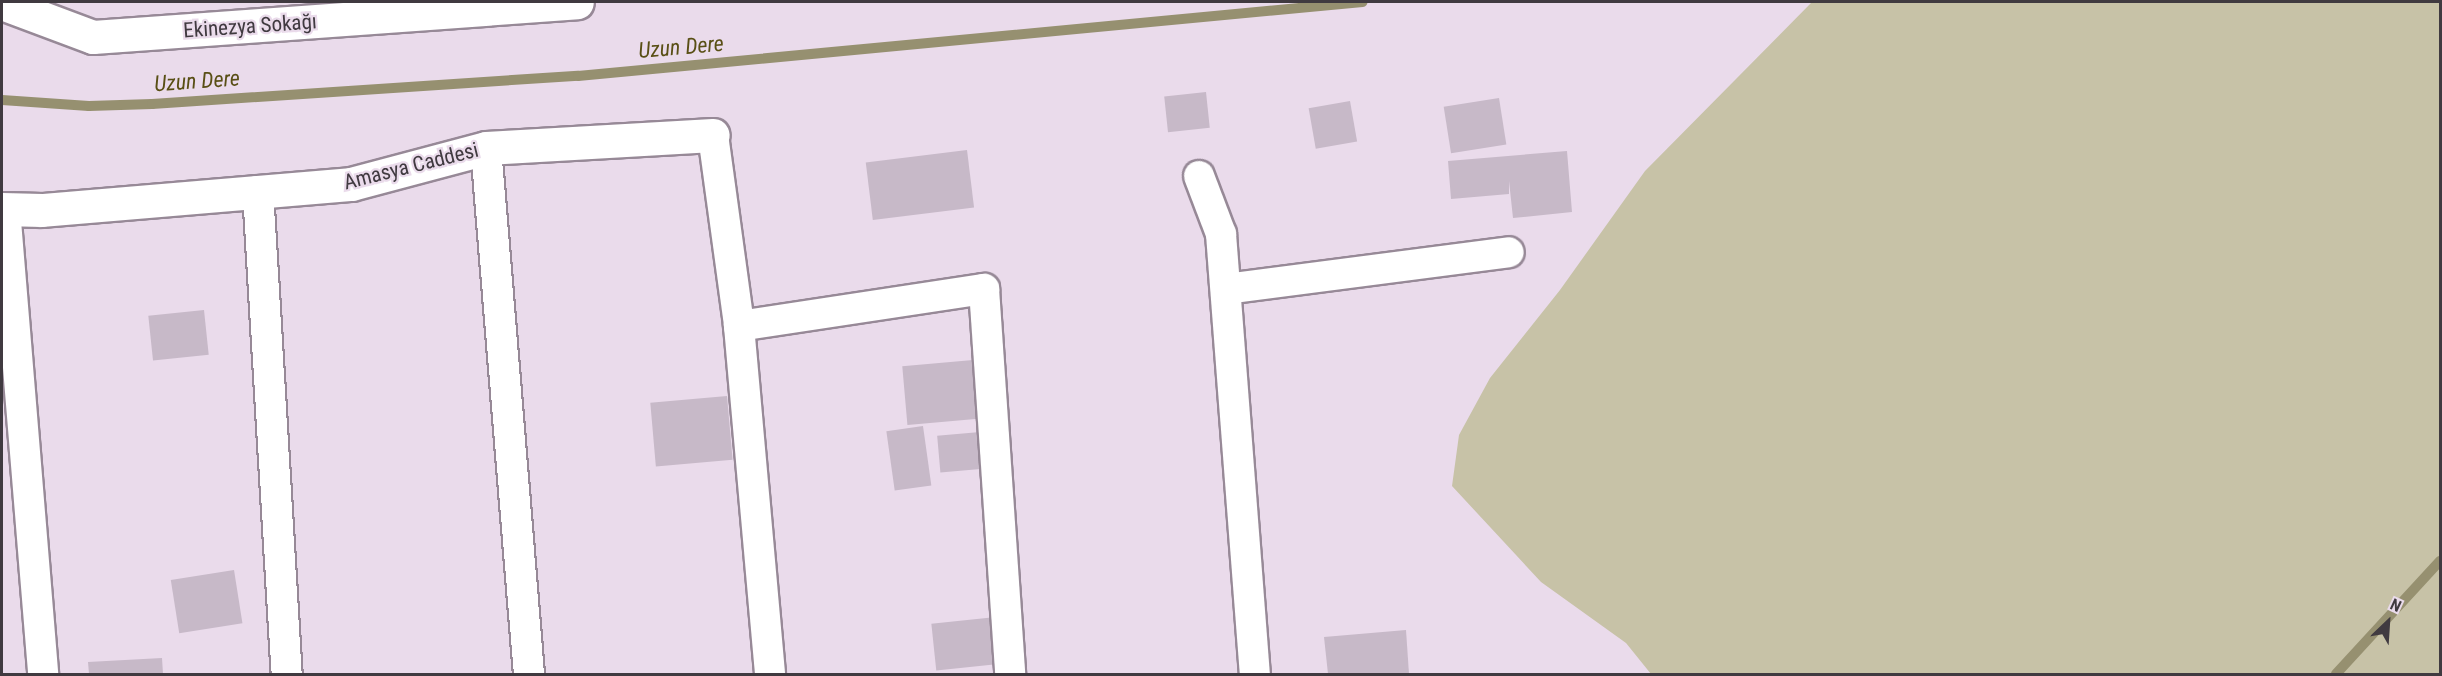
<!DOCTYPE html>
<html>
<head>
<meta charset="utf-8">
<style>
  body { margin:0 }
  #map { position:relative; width:2442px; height:676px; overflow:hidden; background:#eadbeb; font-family:"Roboto Condensed",sans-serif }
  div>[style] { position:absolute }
  .green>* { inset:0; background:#c7c2a7 }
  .stream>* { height:10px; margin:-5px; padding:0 5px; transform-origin:5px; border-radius:5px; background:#969070 }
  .building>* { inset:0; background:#c7b9c8; transform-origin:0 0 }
  .roads { filter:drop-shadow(2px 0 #978997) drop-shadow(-2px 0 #978997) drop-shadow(0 2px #978997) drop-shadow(0 -2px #978997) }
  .street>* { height:30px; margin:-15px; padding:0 15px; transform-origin:15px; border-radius:15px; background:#fff }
  .secondary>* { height:33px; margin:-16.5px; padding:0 16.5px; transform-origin:16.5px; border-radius:16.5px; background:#fff }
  span { translate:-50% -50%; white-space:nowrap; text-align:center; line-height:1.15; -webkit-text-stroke:4.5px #eadbeb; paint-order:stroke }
  .street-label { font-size:21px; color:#403a40 }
  .water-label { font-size:22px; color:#594f15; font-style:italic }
  .frame { position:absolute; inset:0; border:3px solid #403a40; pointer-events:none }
  .north { position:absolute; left:2358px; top:592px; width:60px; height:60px; -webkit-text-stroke:4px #eadbeb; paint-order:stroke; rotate:25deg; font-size:16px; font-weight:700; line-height:24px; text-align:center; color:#403a40 }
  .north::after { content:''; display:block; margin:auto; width:21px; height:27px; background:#403a40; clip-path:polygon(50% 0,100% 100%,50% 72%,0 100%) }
</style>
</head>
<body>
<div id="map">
  <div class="green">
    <div style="clip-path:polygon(1812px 2px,2440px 2px,2440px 674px,1651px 674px,1626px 643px,1541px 582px,1452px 486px,1459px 435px,1490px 378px,1560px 290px,1645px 171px)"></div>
  </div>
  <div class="stream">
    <div style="left:2px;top:100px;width:87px;rotate:3.9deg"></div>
    <div style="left:89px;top:106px;width:63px;rotate:-1.8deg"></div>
    <div style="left:152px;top:104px;width:427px;rotate:-3.8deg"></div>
    <div style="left:578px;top:76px;width:788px;rotate:-5.39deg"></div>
    <div style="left:2336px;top:674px;width:154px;rotate:-47.4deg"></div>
  </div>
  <div class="building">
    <div style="left:1206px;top:92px;width:36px;height:42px;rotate:84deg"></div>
    <div style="left:1499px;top:98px;width:47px;height:56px;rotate:81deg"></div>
    <div style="left:1350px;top:101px;width:41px;height:42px;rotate:80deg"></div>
    <div style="left:967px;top:150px;width:58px;height:102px;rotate:83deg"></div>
    <div style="clip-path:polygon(1567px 151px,1572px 212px,1513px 218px,1509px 181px,1509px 194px,1451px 199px,1448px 161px)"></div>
    <div style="left:204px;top:310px;width:45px;height:56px;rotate:84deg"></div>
    <div style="left:973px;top:360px;width:59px;height:71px;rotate:85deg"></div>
    <div style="left:727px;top:396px;width:64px;height:77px;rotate:85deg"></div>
    <div style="left:923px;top:426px;width:60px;height:37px;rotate:82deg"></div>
    <div style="left:980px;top:432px;width:37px;height:43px;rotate:85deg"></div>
    <div style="left:234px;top:570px;width:54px;height:64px;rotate:81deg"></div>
    <div style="left:996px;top:617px;width:47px;height:65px;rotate:84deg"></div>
    <div style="clip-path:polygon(1406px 630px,1409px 674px,1328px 674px,1324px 637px)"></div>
    <div style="clip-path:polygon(162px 658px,163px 674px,89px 674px,88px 662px)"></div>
  </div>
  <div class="roads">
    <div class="street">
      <div style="left:713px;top:135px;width:193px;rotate:82.2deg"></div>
      <div style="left:739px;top:326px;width:349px;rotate:84.9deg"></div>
      <div style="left:486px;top:148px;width:528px;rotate:85.33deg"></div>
      <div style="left:1199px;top:176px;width:62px;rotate:69.2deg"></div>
      <div style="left:1221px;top:234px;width:441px;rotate:85.6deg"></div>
      <div style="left:258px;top:191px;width:484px;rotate:86.6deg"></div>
      <div style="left:5px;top:209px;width:467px;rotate:85.3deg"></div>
      <div style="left:1226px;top:289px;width:285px;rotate:-7.4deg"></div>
      <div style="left:739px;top:326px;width:248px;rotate:-8.6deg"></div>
      <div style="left:984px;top:289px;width:386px;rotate:86.1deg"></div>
    </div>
    <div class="secondary">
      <div style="left:2px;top:3px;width:97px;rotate:20.5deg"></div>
      <div style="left:93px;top:37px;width:485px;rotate:-4.1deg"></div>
      <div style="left:2px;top:209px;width:40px;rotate:1.4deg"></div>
      <div style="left:42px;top:210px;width:310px;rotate:-4.8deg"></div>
      <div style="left:351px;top:184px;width:140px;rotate:-14.9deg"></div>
      <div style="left:486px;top:148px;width:227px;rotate:-3.3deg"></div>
    </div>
  </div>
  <div class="street-label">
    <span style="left:250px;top:26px;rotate:-4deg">Ekinezya Sokağı</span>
    <span style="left:411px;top:166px;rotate:-14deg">Amasya Caddesi</span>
  </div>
  <div class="water-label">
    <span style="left:681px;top:47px;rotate:-5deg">Uzun Dere</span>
    <span style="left:197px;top:81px;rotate:-4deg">Uzun Dere</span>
  </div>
  <div class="frame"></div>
  <div class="north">N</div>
</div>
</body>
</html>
